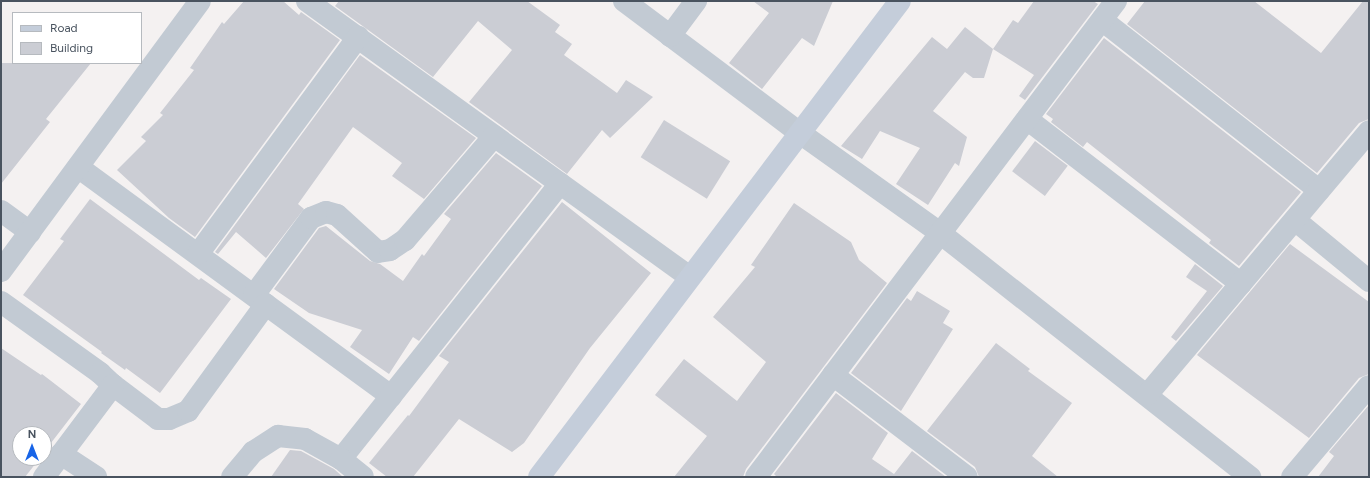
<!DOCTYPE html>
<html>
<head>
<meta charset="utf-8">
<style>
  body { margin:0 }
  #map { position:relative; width:1370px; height:478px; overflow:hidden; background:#f4f1f1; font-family:Figtree,sans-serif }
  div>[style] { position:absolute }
  .building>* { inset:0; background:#cbcdd4; transform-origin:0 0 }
  .street>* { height:22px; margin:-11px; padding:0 11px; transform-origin:11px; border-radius:11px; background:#c2cad3 }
  .secondary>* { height:22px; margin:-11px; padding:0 11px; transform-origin:11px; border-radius:11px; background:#c4cdda }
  span { translate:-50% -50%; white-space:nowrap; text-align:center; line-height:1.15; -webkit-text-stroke:3px #fff; paint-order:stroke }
  .frame { position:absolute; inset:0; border:2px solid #49535f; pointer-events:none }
  .legend { position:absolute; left:12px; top:12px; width:130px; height:52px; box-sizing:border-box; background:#fff; border:1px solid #b6babf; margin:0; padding:5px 7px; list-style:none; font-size:12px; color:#49535f }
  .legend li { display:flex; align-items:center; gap:8px; height:20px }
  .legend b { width:20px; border:1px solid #b6babf }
  .north { position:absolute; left:12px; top:426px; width:40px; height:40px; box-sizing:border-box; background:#fff; border:1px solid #b6babf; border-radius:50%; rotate:0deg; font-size:11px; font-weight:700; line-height:16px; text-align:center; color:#49535f }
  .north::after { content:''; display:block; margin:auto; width:14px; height:18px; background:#1764e7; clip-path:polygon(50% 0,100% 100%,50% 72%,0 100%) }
</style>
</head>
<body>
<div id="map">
  <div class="building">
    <div style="clip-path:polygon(244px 1px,283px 1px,299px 15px,301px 12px,340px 40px,195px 237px,169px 218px,117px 170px,146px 141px,141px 137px,163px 115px,160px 113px,194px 70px,190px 68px,222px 22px,224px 24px)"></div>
    <div style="clip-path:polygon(339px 1px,527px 1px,560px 25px,555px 32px,572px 44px,564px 55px,617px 93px,626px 80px,653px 97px,610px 138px,602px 130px,567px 174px,469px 102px,512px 50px,478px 21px,433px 77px,335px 6px)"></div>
    <div style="clip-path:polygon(753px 1px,833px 1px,814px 46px,802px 38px,762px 89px,729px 63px,769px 13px)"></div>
    <div style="clip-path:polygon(1034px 1px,1093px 1px,1098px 4px,1025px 100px,1019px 96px,1034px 75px,993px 49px,1013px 20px,1018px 23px)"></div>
    <div style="clip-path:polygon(1145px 1px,1254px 1px,1321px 53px,1363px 1px,1369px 1px,1369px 119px,1359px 123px,1317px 173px,1127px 24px)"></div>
    <div style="clip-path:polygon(965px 27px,993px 49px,984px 78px,973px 78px,965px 72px,933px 111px,967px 137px,959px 166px,955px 163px,928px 205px,896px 184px,920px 148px,880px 131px,862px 159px,841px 146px,932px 37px,947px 49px)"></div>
    <div style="clip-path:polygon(1104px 38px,1301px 192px,1239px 266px,1209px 243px,1211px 240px,1087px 142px,1083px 147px,1051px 122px,1053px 119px,1046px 114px)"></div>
    <div style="clip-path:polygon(360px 55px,476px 138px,424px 199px,392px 176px,402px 163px,353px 127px,298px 204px,304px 209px,266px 258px,236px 232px,218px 254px,215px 252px)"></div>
    <div style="clip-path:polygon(1px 63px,91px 63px,46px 119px,50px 122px,1px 184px)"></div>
    <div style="left:664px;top:120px;width:78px;height:44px;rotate:32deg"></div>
    <div style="left:1035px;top:141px;width:41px;height:38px;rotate:37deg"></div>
    <div style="clip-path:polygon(496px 153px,542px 186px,419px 341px,413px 337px,389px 374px,350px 347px,362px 330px,309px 313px,274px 289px,319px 228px,326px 226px,370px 261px,380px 264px,403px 281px,422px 254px,424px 256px,451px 219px,444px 214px)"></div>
    <div style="clip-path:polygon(90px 199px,199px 280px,201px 278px,231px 299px,160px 393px,126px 368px,125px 370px,101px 353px,102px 352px,23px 295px,64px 241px,60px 239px)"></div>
    <div style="clip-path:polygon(562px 202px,651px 273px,590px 348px,524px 443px,512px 452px,459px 419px,413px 477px,387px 477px,369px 463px,408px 415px,409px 416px,449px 362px,439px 356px)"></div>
    <div style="clip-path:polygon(794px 203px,851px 242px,859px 260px,887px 283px,746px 469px,743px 477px,674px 477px,707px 436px,655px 395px,684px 359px,737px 401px,766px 362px,713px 317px,755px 267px,751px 265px)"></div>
    <div style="clip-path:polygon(1290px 244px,1369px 302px,1369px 374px,1359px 378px,1309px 438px,1197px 355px)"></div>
    <div style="clip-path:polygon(1195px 264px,1223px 286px,1176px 341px,1171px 337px,1207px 291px,1186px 277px)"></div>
    <div style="clip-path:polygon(917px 291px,950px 311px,943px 323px,953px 329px,901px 411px,851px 373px,907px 298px,911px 301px)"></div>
    <div style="clip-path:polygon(996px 343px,1030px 369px,1028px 371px,1072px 403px,1032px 456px,1058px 477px,979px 477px,975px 467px,927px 431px)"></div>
    <div style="clip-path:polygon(1px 348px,41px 375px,42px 374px,81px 404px,44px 452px,44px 434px,20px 434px,20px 458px,40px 458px,25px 477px,1px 477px)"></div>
    <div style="clip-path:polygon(836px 393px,888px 433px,872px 459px,894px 474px,912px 451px,946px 477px,777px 477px,774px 474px)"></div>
    <div style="clip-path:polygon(1369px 405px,1369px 477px,1318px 477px,1334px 456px,1329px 452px)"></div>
    <div style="clip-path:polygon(290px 450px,301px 451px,334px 469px,343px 477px,271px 477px)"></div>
  </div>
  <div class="street">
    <div style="left:307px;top:1px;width:471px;rotate:35.8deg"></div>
    <div style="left:624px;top:1px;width:220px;rotate:36.9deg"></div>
    <div style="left:800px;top:133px;width:172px;rotate:35.5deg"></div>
    <div style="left:940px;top:233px;width:395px;rotate:38.2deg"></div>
    <div style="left:1102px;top:20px;width:276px;rotate:38.1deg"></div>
    <div style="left:670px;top:36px;width:44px;rotate:-53.4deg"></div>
    <div style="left:1027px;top:119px;width:270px;rotate:37.6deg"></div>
    <div style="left:78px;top:167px;width:388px;rotate:36.2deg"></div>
    <div style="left:1px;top:211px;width:36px;rotate:36deg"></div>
    <div style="left:1295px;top:220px;width:96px;rotate:39.5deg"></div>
    <div style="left:198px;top:254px;width:270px;rotate:-53.6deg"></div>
    <div style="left:1px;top:271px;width:335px;rotate:-53.6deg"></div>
    <div style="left:254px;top:295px;width:96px;rotate:-53.5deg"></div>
    <div style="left:311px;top:218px;width:16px;rotate:-22deg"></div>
    <div style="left:326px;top:212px;width:11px;rotate:15deg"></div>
    <div style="left:337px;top:215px;width:55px;rotate:42.1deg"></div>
    <div style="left:378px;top:252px;width:12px;rotate:-9deg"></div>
    <div style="left:390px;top:250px;width:18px;rotate:-34deg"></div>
    <div style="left:405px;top:240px;width:137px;rotate:-49.4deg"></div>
    <div style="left:1px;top:302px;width:122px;rotate:35.6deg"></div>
    <div style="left:100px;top:373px;width:18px;rotate:43deg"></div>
    <div style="left:113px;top:385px;width:56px;rotate:37.1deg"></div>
    <div style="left:158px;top:419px;width:11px"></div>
    <div style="left:169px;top:419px;width:21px;rotate:-23deg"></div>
    <div style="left:188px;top:411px;width:132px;rotate:-53.9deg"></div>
    <div style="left:833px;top:375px;width:168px;rotate:37.3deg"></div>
    <div style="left:1147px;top:395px;width:345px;rotate:-49.9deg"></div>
    <div style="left:61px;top:454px;width:42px;rotate:33.3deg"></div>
    <div style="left:341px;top:459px;width:352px;rotate:-51.5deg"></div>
    <div style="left:44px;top:477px;width:115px;rotate:-53.1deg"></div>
    <div style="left:232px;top:477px;width:33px;rotate:-50deg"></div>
    <div style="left:253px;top:452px;width:30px;rotate:-33deg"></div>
    <div style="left:278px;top:436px;width:27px;rotate:6deg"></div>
    <div style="left:305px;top:439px;width:41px;rotate:29.1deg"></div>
    <div style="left:341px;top:459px;width:28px;rotate:39deg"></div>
    <div style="left:756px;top:477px;width:597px;rotate:-52.9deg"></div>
    <div style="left:1292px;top:477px;width:119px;rotate:-49.8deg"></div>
  </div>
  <div class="secondary">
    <div style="left:539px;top:477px;width:597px;rotate:-52.82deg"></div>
  </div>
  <div class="frame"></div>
  <ul class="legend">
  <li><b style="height:5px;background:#c4cdda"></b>Road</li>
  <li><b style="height:11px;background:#cbcdd4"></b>Building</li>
  </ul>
  <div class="north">N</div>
</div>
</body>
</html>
